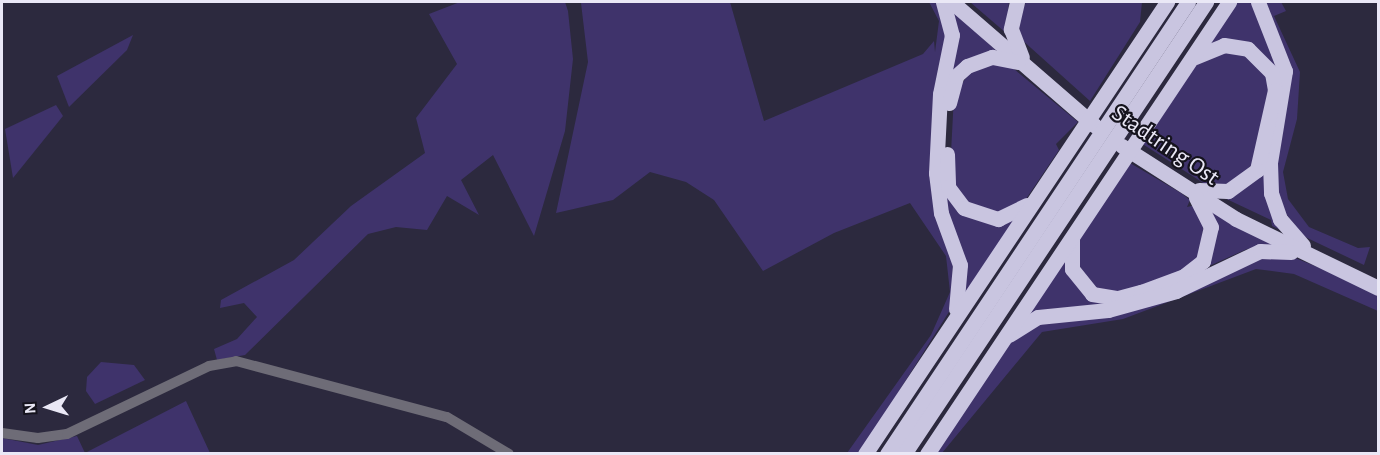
<!DOCTYPE html>
<html>
<head>
<meta charset="utf-8">
<style>
  body { margin:0 }
  #map { position:relative; width:1380px; height:455px; overflow:hidden; background:#2c293e; font-family:"Alegreya Sans",sans-serif }
  div>[style] { position:absolute }
  .green>* { inset:0; background:#3f336b }
  .minor>* { height:10px; margin:-5px; padding:0 5px; transform-origin:5px; border-radius:5px; background:#6e6c77 }
  .highway>* { height:15px; margin:-7.5px; padding:0 7.5px; transform-origin:7.5px; border-radius:7.5px; background:#c9c5e0 }
  span { translate:-50% -50%; white-space:nowrap; text-align:center; line-height:1.15; -webkit-text-stroke:4.5px #15131d; paint-order:stroke }
  .street-label { font-size:24px; color:#eae8f6 }
  .frame { position:absolute; inset:0; border:3px solid #eae8f6; pointer-events:none }
  .north { position:absolute; left:18px; top:377px; width:60px; height:60px; -webkit-text-stroke:4px #15131d; paint-order:stroke; rotate:266deg; font-size:16px; font-weight:700; line-height:24px; text-align:center; color:#eae8f6 }
  .north::after { content:''; display:block; margin:auto; width:21px; height:27px; background:#eae8f6; clip-path:polygon(50% 0,100% 100%,50% 72%,0 100%) }
</style>
</head>
<body>
<div id="map">
  <div class="green">
    <div style="clip-path:polygon(460px 2px,565px 2px,568px 11px,573px 59px,565px 131px,534px 236px,493px 155px,461px 180px,479px 215px,447px 196px,427px 230px,396px 227px,368px 234px,245px 355px,217px 360px,214px 349px,237px 339px,257px 317px,244px 303px,220px 308px,221px 300px,294px 260px,351px 206px,425px 153px,416px 118px,457px 64px,429px 14px)"></div>
    <div style="clip-path:polygon(730px 2px,764px 121px,923px 54px,934px 41px,935px 52px,939px 21px,929px 2px,938px 2px,947px 38px,935px 105px,953px 255px,952px 307px,860px 453px,847px 453px,931px 335px,950px 292px,946px 256px,910px 203px,834px 233px,763px 271px,714px 200px,686px 182px,650px 172px,613px 200px,556px 213px,588px 62px,581px 3px)"></div>
    <div style="clip-path:polygon(970px 2px,1009px 2px,1006px 33px)"></div>
    <div style="clip-path:polygon(1026px 2px,1142px 2px,1140px 22px,1090px 101px,1021px 39px,1018px 19px)"></div>
    <div style="clip-path:polygon(1234px 2px,1254px 2px,1277px 56px,1267px 158px,1287px 233px,1272px 226px,1271px 220px,1218px 195px,1264px 157px,1269px 62px,1207px 46px)"></div>
    <div style="clip-path:polygon(1261px 2px,1281px 2px,1286px 11px,1274px 16px,1300px 72px,1297px 119px,1283px 172px,1288px 199px,1309px 227px,1358px 248px,1370px 247px,1364px 265px,1303px 236px,1280px 206px,1273px 177px,1286px 111px)"></div>
    <div style="clip-path:polygon(949px 7px,1001px 55px,985px 54px,947px 94px,943px 166px,948px 194px,1002px 221px,1015px 220px,962px 298px,940px 190px)"></div>
    <div style="clip-path:polygon(133px 35px,127px 50px,69px 107px,57px 76px)"></div>
    <div style="clip-path:polygon(1241px 49px,1271px 80px,1258px 158px,1232px 186px,1208px 186px,1141px 143px,1201px 56px)"></div>
    <div style="clip-path:polygon(1008px 64px,1078px 122px,1056px 144px,1059px 150px,1024px 202px,996px 215px,961px 201px,950px 172px,954px 95px,975px 65px)"></div>
    <div style="clip-path:polygon(56px 105px,63px 116px,13px 178px,5px 129px)"></div>
    <div style="clip-path:polygon(1130px 163px,1181px 193px,1190px 200px,1187px 207px,1196px 205px,1204px 221px,1200px 256px,1183px 272px,1125px 292px,1093px 290px,1074px 256px,1077px 240px)"></div>
    <div style="clip-path:polygon(1208px 208px,1278px 246px,1247px 249px,1120px 306px,1023px 321px,1065px 260px,1093px 299px,1199px 270px)"></div>
    <div style="clip-path:polygon(1280px 252px,1378px 291px,1378px 311px,1294px 274px,1256px 269px,1123px 319px,1042px 332px,942px 453px,931px 454px,1005px 347px,1025px 328px)"></div>
    <div style="clip-path:polygon(101px 362px,134px 365px,145px 380px,95px 404px,86px 391px,87px 377px)"></div>
    <div style="clip-path:polygon(186px 401px,210px 453px,2px 453px,2px 438px,38px 445px,77px 436px,85px 453px)"></div>
  </div>
  <div class="minor">
    <div style="left:2px;top:433px;width:36px;rotate:8deg"></div>
    <div style="left:38px;top:438px;width:29px;rotate:-8deg"></div>
    <div style="left:67px;top:434px;width:157px;rotate:-25.6deg"></div>
    <div style="left:209px;top:366px;width:27px;rotate:-10deg"></div>
    <div style="left:236px;top:361px;width:218px;rotate:14.9deg"></div>
    <div style="left:447px;top:417px;width:72px;rotate:30.8deg"></div>
  </div>
  <div class="highway">
    <div style="left:943px;top:2px;width:34px;rotate:75deg"></div>
    <div style="left:952px;top:35px;width:60px;rotate:101.5deg"></div>
    <div style="left:940px;top:94px;width:79px;rotate:92.9deg"></div>
    <div style="left:936px;top:173px;width:40px;rotate:82.9deg"></div>
    <div style="left:941px;top:213px;width:55px;rotate:69.9deg"></div>
    <div style="left:960px;top:265px;width:44px;rotate:95.2deg"></div>
    <div style="left:952px;top:2px;width:189px;rotate:40.9deg"></div>
    <div style="left:1017px;top:2px;width:28px;rotate:103deg"></div>
    <div style="left:1011px;top:29px;width:30px;rotate:69deg"></div>
    <div style="left:1258px;top:2px;width:74px;rotate:68.6deg"></div>
    <div style="left:1285px;top:71px;width:93px;rotate:99.3deg"></div>
    <div style="left:1270px;top:163px;width:30px;rotate:88deg"></div>
    <div style="left:1271px;top:193px;width:28px;rotate:71deg"></div>
    <div style="left:1280px;top:219px;width:35px;rotate:49deg"></div>
    <div style="left:1195px;top:57px;width:31px;rotate:-22deg"></div>
    <div style="left:1224px;top:45px;width:24px;rotate:9deg"></div>
    <div style="left:1248px;top:49px;width:34px;rotate:45deg"></div>
    <div style="left:1272px;top:73px;width:17px;rotate:80deg"></div>
    <div style="left:1275px;top:90px;width:82px;rotate:102.7deg"></div>
    <div style="left:1257px;top:170px;width:36px;rotate:144deg"></div>
    <div style="left:1228px;top:191px;width:29px;rotate:-178deg"></div>
    <div style="left:949px;top:103px;width:28px;rotate:-75deg"></div>
    <div style="left:956px;top:76px;width:15px;rotate:-42deg"></div>
    <div style="left:967px;top:66px;width:27px;rotate:-20deg"></div>
    <div style="left:992px;top:57px;width:26px;rotate:11deg"></div>
    <div style="left:1122px;top:146px;width:135px;rotate:32.6deg"></div>
    <div style="left:1236px;top:219px;width:158px;rotate:25.9deg"></div>
    <div style="left:947px;top:154px;width:33px;rotate:88deg"></div>
    <div style="left:948px;top:187px;width:26px;rotate:53deg"></div>
    <div style="left:964px;top:208px;width:36px;rotate:18deg"></div>
    <div style="left:998px;top:219px;width:32px;rotate:-26deg"></div>
    <div style="left:1072px;top:239px;width:30px;rotate:90deg"></div>
    <div style="left:1072px;top:269px;width:32px;rotate:51deg"></div>
    <div style="left:1092px;top:294px;width:26px;rotate:9deg"></div>
    <div style="left:1118px;top:298px;width:24px;rotate:-15deg"></div>
    <div style="left:1141px;top:292px;width:46px;rotate:-20.4deg"></div>
    <div style="left:1184px;top:276px;width:24px;rotate:-38deg"></div>
    <div style="left:1203px;top:261px;width:35px;rotate:-77deg"></div>
    <div style="left:1211px;top:227px;width:33px;rotate:-117deg"></div>
    <div style="left:1009px;top:335px;width:34px;rotate:-32deg"></div>
    <div style="left:1038px;top:317px;width:70px;rotate:-5.7deg"></div>
    <div style="left:1108px;top:310px;width:71px;rotate:-15.6deg"></div>
    <div style="left:1176px;top:291px;width:93px;rotate:-25.5deg"></div>
    <div style="left:1260px;top:251px;width:31px;rotate:2deg"></div>
    <div style="left:865px;top:454px;width:544px;rotate:-56.25deg"></div>
    <div style="left:887px;top:454px;width:543px;rotate:-56.34deg"></div>
    <div style="left:904px;top:454px;width:544px;rotate:-56.25deg"></div>
    <div style="left:927px;top:454px;width:544px;rotate:-56.25deg"></div>
  </div>
  <div class="street-label">
    <span style="left:1165px;top:146px;rotate:34deg">Stadtring Ost</span>
  </div>
  <div class="frame"></div>
  <div class="north">N</div>
</div>
</body>
</html>
